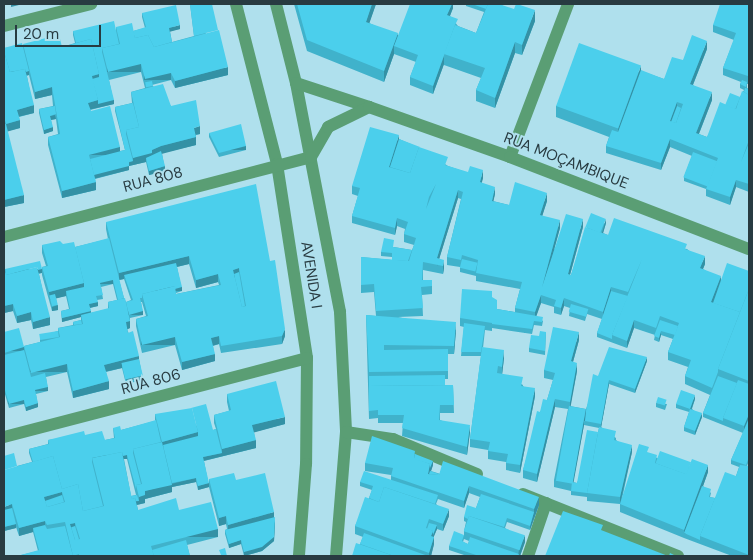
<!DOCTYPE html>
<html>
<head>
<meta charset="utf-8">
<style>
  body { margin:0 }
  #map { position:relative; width:753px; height:560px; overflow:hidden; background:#afe0ed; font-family:"DM Sans",sans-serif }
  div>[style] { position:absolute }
  .minor>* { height:12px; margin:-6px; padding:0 6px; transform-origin:6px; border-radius:6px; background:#5a9e74 }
  .wall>* { inset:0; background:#40b2cb }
  .shaded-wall>* { inset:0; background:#3491a5; transform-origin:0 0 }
  .building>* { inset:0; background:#4bcfec; transform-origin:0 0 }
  span { translate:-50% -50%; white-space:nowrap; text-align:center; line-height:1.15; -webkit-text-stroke:4px #afe0ed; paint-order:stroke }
  .street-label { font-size:15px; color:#283b41 }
  .frame { position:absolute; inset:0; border:5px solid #283b41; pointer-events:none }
  .scale { position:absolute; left:15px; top:25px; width:86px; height:22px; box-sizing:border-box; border:2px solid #283b41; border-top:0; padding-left:6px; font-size:15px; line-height:18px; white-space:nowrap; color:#283b41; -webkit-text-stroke:4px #afe0ed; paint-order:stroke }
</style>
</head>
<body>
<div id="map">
  <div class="minor">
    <div style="left:236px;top:4px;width:165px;rotate:75.6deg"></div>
    <div style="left:277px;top:164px;width:196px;rotate:81.2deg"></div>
    <div style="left:307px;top:358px;width:106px;rotate:90.5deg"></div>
    <div style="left:306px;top:464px;width:92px;rotate:94.4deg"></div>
    <div style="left:276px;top:4px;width:81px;rotate:75.8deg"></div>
    <div style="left:296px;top:83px;width:233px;rotate:79.1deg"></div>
    <div style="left:340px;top:312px;width:120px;rotate:87.1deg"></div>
    <div style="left:346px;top:432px;width:124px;rotate:94.6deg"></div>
    <div style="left:4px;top:26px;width:90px;rotate:-14.2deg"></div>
    <div style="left:296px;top:83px;width:77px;rotate:18.2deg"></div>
    <div style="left:510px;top:157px;width:164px;rotate:-69.2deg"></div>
    <div style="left:4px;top:237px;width:317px;rotate:-14.6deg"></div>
    <div style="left:311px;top:157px;width:34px;rotate:-60deg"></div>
    <div style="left:328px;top:127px;width:46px;rotate:-26deg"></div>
    <div style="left:369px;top:107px;width:150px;rotate:19.5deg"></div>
    <div style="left:510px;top:157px;width:256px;rotate:21.1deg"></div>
    <div style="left:346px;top:432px;width:48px;rotate:8.5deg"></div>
    <div style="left:393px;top:439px;width:91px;rotate:22.6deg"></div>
    <div style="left:4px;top:437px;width:313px;rotate:-14.6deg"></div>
    <div style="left:523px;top:494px;width:167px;rotate:21.8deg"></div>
    <div style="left:528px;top:556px;width:56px;rotate:-71.2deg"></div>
  </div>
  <div class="wall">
    <div style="clip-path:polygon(evenodd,190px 4px,228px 75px,175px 88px,171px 80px,152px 85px,153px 86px,171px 106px,200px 134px,196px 135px,196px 145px,162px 153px,165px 171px,149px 175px,146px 162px,129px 166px,129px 170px,95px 179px,96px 190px,62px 198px,48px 145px,48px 137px,58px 134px,56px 119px,51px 120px,53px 131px,44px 134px,39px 113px,39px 109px,53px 106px,52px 95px,35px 99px,29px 75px,27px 76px,34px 113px,19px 117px,20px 128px,7px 131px,24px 203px,4px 207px,4px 48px,23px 46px,45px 39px,45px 34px,62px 47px,75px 43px,73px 35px,73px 31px,116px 32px,116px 27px,133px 31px,145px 28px,142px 17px,142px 13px,180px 29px,170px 31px,172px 42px,194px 36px,190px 4px,141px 72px,145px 88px,131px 92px,132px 103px,115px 107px,115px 111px,125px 150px,120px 151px,90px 110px,114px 104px,109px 80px,141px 72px)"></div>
    <div style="clip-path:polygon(294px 4px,376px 4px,369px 23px,398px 36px,435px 5px,453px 4px,453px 8px,450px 16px,458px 26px,476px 33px,484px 12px,466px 6px,466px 4px,499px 4px,535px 21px,522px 55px,515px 53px,495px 108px,476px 101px,476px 90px,481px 78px,444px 65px,444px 64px,433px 94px,410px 85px,410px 77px,416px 62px,394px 54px,384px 82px,307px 51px)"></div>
    <div style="clip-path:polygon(749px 4px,749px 81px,748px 84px,747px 84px,747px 88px,749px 89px,749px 192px,736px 187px,730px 205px,706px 196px,706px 189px,684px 181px,684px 177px,692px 156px,670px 147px,661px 170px,606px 153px,606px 146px,609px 137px,556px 117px,556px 106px,641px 71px,664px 79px,683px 60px,707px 49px,693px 85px,712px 100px,699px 134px,707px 137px,726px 105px,740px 97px,744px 90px,740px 88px,740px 84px,741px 82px,723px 75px,723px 68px,734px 40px,713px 32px,713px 25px)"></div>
    <div style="clip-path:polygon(209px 133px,246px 150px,219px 157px,209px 137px)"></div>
    <div style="clip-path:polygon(evenodd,399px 139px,420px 148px,448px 166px,483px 178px,481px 183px,495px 194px,493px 201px,509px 205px,547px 201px,542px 216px,560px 228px,554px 249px,583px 227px,570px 275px,571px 275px,587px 227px,606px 223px,603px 233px,608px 235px,687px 249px,705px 264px,703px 269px,721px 280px,749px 271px,749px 461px,747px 466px,749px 466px,749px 556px,732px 556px,684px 538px,620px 512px,620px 504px,587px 501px,587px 497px,571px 495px,571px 491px,554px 487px,554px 480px,568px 409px,555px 407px,537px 482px,523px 478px,523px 470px,540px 412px,547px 400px,553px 380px,544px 378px,544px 370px,579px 340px,573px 362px,577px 371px,570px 406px,586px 409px,598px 376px,647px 361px,635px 393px,609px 384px,601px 427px,616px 438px,616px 440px,632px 452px,622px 499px,649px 453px,657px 458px,708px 472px,703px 486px,711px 493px,710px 497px,715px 498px,736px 476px,739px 467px,731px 464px,731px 460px,743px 433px,703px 417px,703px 413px,710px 395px,685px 384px,685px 376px,688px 367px,668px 360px,668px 352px,673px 339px,661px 335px,659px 342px,654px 340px,655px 335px,634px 328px,627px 348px,597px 337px,597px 333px,602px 319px,587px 314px,585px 321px,569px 316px,570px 308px,564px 306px,561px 315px,554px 313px,554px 307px,541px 303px,536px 316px,543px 321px,542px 326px,534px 325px,532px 334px,492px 328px,492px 331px,485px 330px,483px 348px,504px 358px,502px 374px,523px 385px,523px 386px,535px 396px,520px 473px,506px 470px,506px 462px,488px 459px,488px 450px,470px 447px,470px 439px,481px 356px,461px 356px,464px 327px,460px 326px,460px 318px,492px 307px,497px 309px,515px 312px,515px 308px,520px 289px,476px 281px,476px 276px,460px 272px,460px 267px,447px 265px,447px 257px,461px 199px,458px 198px,439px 259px,444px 268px,443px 274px,423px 270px,423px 280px,432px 280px,432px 294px,422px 295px,423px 316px,398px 317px,456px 330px,454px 354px,448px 354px,448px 379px,445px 379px,445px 385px,453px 385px,454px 413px,440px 413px,440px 420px,470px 432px,467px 455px,402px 436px,403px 423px,378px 423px,378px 418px,369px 419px,366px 315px,376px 316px,374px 292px,361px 293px,361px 257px,392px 260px,392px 257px,381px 256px,381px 252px,394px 247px,412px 250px,414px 245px,404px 242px,404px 234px,405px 229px,397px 226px,395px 235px,352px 223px,352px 216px,358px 196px,352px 194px,352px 186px,399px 139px,584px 425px,599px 428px,598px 432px,577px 483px,573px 482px,584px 425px)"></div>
    <div style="clip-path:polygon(evenodd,106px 222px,270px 261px,285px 336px,282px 344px,221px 353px,219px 344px,213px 346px,215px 361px,182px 370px,175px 345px,142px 353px,136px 326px,136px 319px,146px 316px,142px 302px,141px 302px,143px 315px,130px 318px,130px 328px,127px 329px,139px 359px,143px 380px,126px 384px,122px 368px,106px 372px,109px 389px,73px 398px,67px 372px,46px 377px,48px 391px,36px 394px,38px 407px,26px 411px,24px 404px,9px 408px,4px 391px,4px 332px,24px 350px,24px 346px,40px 342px,40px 336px,58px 331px,58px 328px,73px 325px,73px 322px,81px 320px,81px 317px,62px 322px,61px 311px,69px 309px,66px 296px,56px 298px,58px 310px,52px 311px,42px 275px,42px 267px,46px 266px,42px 253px,42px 245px,63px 244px,75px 247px,108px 239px,106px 229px,106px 222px,189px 264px,196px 288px,218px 282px,219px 285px,176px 294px,176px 293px,182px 291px,177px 267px,189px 264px,106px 222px,124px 279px,131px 300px,126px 302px,124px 298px,119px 280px,124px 279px,106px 222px,113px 284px,117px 300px,108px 302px,108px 309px,91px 313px,90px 308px,98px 306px,97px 300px,103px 299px,101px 287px,113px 284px)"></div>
    <div style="clip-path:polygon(4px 265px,5px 269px,42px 273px,39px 274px,50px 325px,33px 329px,31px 320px,17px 323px,13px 311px,4px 313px)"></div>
    <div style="clip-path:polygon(546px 332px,545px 355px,529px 352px,529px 348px)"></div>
    <div style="clip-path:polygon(evenodd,227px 394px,285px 424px,254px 432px,256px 448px,204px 461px,209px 487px,198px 490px,196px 482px,172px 487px,172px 492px,145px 499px,145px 503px,137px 505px,138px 510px,179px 510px,218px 537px,187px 545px,190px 556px,17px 556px,38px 551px,33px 532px,19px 536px,16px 527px,16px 528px,4px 531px,17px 466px,32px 462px,29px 453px,29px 449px,48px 444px,48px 440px,85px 435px,105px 440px,114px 438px,113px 428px,121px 430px,155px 421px,155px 414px,213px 430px,216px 429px,214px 423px,214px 415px,229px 411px,227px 402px,227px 394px,124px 459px,127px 459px,136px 495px,131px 496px,124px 459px)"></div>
    <div style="clip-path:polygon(695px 399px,692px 409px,702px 417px,695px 435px,684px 431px,684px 427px,689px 412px,676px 408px,676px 404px)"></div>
    <div style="clip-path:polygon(656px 403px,667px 404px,665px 410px,656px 407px)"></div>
    <div style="clip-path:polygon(evenodd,415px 454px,433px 465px,431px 471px,539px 505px,530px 530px,507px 522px,505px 528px,525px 542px,520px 556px,467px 556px,449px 550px,449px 546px,464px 535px,464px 531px,466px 522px,464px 521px,464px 517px,476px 508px,480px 497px,469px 493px,464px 508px,438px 499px,436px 504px,449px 516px,443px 531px,437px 529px,434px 536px,434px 544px,431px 556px,352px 556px,360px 544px,363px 537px,355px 534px,355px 526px,369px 498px,372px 490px,360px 486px,360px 482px,391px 480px,391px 475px,365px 471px,365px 463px,415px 454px,464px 539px,469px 541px,468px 544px,463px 542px,464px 539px)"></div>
    <div style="clip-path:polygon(209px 479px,236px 480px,274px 518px,275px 522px,274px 541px,262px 551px,244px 556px,241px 544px,229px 548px,225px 534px,225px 530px,227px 529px,226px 524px,219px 526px,209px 487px)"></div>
  </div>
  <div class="shaded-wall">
    <div style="clip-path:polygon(11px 4px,23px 4px,11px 7px)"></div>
    <div style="clip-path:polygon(372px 4px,376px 4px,366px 33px,366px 22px)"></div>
    <div style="clip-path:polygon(452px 4px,453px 4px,453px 8px,447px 23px,447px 15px)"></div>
    <div style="clip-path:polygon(535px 10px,535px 21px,522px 55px,522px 45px)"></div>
    <div style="clip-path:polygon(180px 25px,180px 29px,169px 32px,169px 28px)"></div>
    <div style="clip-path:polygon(398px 33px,398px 44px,394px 46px,394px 54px,384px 82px,384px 71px)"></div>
    <div style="clip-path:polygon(707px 41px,707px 49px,690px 92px,690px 84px)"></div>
    <div style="clip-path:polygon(515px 42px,515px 53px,495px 108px,495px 98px)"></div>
    <div style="clip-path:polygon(444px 56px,444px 64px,433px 94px,433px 86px)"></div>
    <div style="left:141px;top:64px;width:8px;height:34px;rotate:90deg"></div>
    <div style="clip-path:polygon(641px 66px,641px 77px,618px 140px,618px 129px)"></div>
    <div style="clip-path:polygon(228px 67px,228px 75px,175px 88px,175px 81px)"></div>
    <div style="left:29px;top:71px;width:4px;height:20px;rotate:90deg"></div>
    <div style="left:171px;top:73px;width:7px;height:27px;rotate:90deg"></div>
    <div style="clip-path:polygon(749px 73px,749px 81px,748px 84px,748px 76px)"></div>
    <div style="clip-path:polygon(99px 74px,99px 81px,92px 79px,92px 76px)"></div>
    <div style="clip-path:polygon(52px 87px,52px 95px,35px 99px,35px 92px)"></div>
    <div style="clip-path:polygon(712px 92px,712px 100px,696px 141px,696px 133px)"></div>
    <div style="clip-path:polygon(98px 100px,114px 100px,114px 104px,88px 110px,88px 103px)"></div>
    <div style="clip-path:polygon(677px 102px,677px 110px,671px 125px,670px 121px)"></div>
    <div style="clip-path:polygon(34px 105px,34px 113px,17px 117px,17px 110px)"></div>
    <div style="clip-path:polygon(55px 115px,56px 119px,50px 120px,50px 116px)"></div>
    <div style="clip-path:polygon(20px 120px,20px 128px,6px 132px,6px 124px)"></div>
    <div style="clip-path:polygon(200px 126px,200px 134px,194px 135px,194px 128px)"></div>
    <div style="clip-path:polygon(53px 127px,53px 131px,44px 134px,44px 130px)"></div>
    <div style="clip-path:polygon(399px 135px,399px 143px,389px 170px,389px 167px)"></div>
    <div style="clip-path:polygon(196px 137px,196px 145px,146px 158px,146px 162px,129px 166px,129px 170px,93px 179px,93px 175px,133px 161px,133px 158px,161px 146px)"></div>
    <div style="clip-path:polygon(670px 139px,670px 147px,661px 170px,661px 163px)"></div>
    <div style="left:246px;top:146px;width:4px;height:28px;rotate:90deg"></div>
    <div style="left:120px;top:147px;width:8px;height:32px;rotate:90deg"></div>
    <div style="clip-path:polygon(165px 166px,165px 171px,149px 175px,149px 171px)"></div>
    <div style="clip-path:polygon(483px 170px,483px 178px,480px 190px,480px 182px)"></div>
    <div style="clip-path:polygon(736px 180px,736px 187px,730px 205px,730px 197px)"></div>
    <div style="clip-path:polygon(96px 182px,96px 190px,62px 198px,62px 191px)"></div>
    <div style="clip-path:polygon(495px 187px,495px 194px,492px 208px,492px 201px)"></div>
    <div style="clip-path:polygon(458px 190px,458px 198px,437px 266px,437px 258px)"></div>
    <div style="clip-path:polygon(547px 193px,547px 201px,540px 223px,540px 215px)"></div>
    <div style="clip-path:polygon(24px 195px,24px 203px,4px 207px,4px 200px)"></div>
    <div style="clip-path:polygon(397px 218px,397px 226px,395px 235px,395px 228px)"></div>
    <div style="clip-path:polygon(583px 219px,583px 227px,568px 282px,568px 274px)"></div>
    <div style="clip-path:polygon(606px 219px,606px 223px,601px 240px,601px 236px)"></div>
    <div style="clip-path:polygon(560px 220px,560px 228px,542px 295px,542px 287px)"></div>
    <div style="clip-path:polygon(189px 256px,189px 264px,125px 279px,124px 275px,124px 279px,119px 280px,119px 273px)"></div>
    <div style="clip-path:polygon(705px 256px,705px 264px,700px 276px,700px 268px)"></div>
    <div style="clip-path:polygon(444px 260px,444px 268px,443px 274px,443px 266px)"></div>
    <div style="clip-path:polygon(239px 268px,239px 276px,234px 278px,233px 270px)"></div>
    <div style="left:42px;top:269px;width:4px;height:37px;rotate:90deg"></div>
    <div style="clip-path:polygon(218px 274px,218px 282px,196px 288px,196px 280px)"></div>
    <div style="clip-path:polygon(721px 276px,721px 284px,713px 306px,711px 302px)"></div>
    <div style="left:113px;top:280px;width:4px;height:13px;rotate:90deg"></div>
    <div style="clip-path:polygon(84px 283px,84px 291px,66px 291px,66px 296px,50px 300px,49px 292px)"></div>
    <div style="left:182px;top:287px;width:4px;height:40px;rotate:90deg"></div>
    <div style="clip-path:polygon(611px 287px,611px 295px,603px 319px,603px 312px)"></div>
    <div style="clip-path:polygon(541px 295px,541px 303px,535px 320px,535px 312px)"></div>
    <div style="clip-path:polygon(564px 298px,564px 306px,561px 315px,561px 308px)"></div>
    <div style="clip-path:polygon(98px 302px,98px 306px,89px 308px,89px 304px)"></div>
    <div style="clip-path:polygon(13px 304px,13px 311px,4px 313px,4px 306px)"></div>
    <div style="clip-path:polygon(58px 305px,58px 310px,52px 311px,52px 307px)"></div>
    <div style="clip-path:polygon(91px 311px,91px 315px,81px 315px,81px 317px,62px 322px,62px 318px)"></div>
    <div style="left:143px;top:311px;width:4px;height:16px;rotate:90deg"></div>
    <div style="clip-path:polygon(31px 312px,31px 320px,17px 323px,17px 316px)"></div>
    <div style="clip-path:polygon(50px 317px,50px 325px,33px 329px,33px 322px)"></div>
    <div style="clip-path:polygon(634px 320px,634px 328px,627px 348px,627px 341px)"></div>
    <div style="clip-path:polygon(130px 321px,130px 328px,126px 330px,126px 322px)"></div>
    <div style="clip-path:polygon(456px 322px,456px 330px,454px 354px,454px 346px)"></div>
    <div style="clip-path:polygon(285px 329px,285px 336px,282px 344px,282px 336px)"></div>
    <div style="clip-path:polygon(661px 331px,661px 335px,659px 342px,659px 338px)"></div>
    <div style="clip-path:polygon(579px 332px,579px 340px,571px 369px,571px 361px)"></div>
    <div style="clip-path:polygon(219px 336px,219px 344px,211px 346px,211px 338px)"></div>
    <div style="left:175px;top:337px;width:8px;height:34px;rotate:90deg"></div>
    <div style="left:24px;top:347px;width:4px;height:21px;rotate:90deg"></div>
    <div style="clip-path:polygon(504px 350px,504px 358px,502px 375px,502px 367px)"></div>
    <div style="clip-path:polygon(215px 354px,215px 361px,182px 370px,182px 362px)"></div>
    <div style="clip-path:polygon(139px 356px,139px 363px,122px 364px,122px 368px,104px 372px,104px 365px)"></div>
    <div style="clip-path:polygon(647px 357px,647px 361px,635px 393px,635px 389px)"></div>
    <div style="clip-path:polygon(577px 363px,577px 371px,570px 410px,570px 402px)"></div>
    <div style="left:67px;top:364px;width:8px;height:37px;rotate:90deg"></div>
    <div style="left:143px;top:376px;width:4px;height:17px;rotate:90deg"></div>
    <div style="clip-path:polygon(609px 380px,609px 384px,601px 428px,601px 424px)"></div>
    <div style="clip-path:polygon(109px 381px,109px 389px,73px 398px,73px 391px)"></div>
    <div style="left:48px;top:387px;width:4px;height:13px;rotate:90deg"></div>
    <div style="clip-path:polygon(535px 388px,535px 396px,520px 473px,520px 465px)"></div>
    <div style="clip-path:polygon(695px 395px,695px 399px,690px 413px,690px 409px)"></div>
    <div style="clip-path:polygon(555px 399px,555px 407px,537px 482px,537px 474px)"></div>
    <div style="left:24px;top:400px;width:4px;height:16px;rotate:90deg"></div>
    <div style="clip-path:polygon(38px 403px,38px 407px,26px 411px,26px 407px)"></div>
    <div style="clip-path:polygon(586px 409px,586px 417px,585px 421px,584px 421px,584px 425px,572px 491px,572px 483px)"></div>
    <div style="clip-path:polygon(702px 413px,702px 417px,695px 435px,695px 431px)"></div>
    <div style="clip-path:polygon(749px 414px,749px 422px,744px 434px,744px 426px)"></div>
    <div style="clip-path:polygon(285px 417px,285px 424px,252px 433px,252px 425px)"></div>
    <div style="clip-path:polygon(470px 425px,470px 432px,467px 455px,467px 447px)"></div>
    <div style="clip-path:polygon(198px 432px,198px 440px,134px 452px,162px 442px)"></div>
    <div style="clip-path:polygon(256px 440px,256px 448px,203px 461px,203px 457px,222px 453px,222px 449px)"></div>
    <div style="clip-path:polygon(632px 445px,632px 452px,620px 504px,620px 497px)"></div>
    <div style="left:127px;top:455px;width:4px;height:35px;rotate:90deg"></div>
    <div style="clip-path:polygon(433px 461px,433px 465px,429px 477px,428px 474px,430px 464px)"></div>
    <div style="clip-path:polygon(708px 465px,708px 472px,686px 534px,684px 533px,684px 538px,684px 530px)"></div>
    <div style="clip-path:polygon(196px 478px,196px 482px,172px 487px,172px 492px,145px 499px,145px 503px,132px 506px,132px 502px,139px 501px,139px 497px,145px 491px,171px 484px)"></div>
    <div style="clip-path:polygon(209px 483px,209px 487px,198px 490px,198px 486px)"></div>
    <div style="clip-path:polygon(469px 486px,469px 493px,464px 508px,464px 501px)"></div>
    <div style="clip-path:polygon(62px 492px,62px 499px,44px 501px,44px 497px)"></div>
    <div style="clip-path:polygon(539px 497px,539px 505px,530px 530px,530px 526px,534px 512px,534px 509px)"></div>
    <div style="clip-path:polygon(12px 504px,12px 512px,4px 514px,4px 507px)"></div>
    <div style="clip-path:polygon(449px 509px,449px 516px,443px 531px,443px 524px)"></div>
    <div style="clip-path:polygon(274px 512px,274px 519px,228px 533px,228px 525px)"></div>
    <div style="clip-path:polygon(226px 516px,226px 524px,219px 526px,219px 518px)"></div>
    <div style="clip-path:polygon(45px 521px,45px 529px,33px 528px,33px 532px,19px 536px,19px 528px)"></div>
    <div style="clip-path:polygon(275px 522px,274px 541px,262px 551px,244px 556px,244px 552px)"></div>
    <div style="clip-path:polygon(75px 523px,75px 530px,70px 527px,70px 524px)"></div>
    <div style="clip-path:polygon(16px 524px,16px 528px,4px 531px,4px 527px)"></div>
    <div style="clip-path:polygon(437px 525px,437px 529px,431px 543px,431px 536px)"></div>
    <div style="left:218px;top:529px;width:8px;height:69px;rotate:90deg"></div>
    <div style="clip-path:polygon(525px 535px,525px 542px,520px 556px,518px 556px,519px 550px)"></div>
    <div style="clip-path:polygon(434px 537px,434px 544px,431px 556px,429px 556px,429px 553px)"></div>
    <div style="clip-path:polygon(241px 540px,241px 544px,229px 548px,229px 544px)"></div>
  </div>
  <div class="building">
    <div style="clip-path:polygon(190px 4px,212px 4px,218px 30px,194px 36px)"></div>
    <div style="clip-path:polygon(297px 4px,372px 4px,366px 22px,398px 33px,384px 71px,307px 40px)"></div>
    <div style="clip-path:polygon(410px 4px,433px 4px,435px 5px,436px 4px,452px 4px,447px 15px,458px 19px,455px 25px,433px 86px,410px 77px,418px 55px,394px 46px)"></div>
    <div style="clip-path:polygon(472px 4px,488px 4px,486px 9px)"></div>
    <div style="clip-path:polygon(488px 4px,499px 4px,514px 9px,516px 4px,517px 4px,535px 10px,522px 45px,515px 42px,495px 98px,476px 90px,485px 68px,444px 54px,455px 25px,476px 33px)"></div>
    <div style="clip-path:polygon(720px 4px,749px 4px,749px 73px,748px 76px,723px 68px,736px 33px,713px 25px)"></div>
    <div style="clip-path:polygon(176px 5px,180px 25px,169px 28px,172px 42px,154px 47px,148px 35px,135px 38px,133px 31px,146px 27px,142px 13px)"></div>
    <div style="clip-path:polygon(114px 21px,119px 44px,102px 48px,102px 52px,114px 100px,98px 104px,98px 100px,92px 79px,99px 77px,99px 74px,91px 39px,76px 43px,73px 31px)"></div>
    <div style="clip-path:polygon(132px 23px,135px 38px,148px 35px,154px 47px,219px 30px,228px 67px,175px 81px,171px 73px,145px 79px,141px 64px,108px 72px,102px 48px,120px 44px,116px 27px)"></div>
    <div style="clip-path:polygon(58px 31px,62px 47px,91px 39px,99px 74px,92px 76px,98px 100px,88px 103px,91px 111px,110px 106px,120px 147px,89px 155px,96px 182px,62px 191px,48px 137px,60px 134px,52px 87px,35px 92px,23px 44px,46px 38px,45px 34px)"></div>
    <div style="clip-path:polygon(evenodd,692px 35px,707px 41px,690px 84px,712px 92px,696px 133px,707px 137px,720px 102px,736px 109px,742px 91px,749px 95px,749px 140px,741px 162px,749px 143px,749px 184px,736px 180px,730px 197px,706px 189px,718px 158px,670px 139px,661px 163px,606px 146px,612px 130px,618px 132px,641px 70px,664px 79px,672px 57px,683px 60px,692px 35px,677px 102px,683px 104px,676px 123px,670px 121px,677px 102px)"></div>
    <div style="clip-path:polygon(22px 43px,29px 71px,26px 72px,25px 69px,10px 72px,5px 55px,4px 55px,4px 48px)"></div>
    <div style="left:579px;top:43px;width:66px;height:67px;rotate:20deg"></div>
    <div style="clip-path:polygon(4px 55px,5px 55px,10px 72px,25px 69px,34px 105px,17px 110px,20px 120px,6px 124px,4px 117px)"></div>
    <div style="clip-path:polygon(742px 80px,747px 82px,746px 87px,740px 84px)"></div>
    <div style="left:152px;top:81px;width:5px;height:7px;rotate:79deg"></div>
    <div style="clip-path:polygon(163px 84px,171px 106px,196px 100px,200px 126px,194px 128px,196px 137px,161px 146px,152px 150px,152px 153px,133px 158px,126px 130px,139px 127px,131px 92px)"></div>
    <div style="clip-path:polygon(745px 88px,749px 89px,749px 95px,744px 92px)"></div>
    <div style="left:730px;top:93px;width:11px;height:13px;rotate:22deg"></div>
    <div style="clip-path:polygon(133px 103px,139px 127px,126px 130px,126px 134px,133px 161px,129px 162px,129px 166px,94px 175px,90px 159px,125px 150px,115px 107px)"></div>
    <div style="clip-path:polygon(55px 106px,56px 114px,50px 116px,53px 127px,44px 130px,39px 109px)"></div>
    <div style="clip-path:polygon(677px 106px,681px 108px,676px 123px,671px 122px)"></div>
    <div style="clip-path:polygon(4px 124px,6px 124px,24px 195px,4px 200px)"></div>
    <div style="clip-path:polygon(241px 124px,246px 146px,219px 153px,209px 133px)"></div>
    <div style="clip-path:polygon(evenodd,370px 127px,399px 135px,389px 167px,410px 173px,419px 147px,448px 157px,445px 165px,468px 172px,470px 166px,483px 170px,480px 182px,495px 187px,492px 201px,509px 205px,515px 182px,547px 193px,540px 215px,560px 220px,542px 287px,566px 214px,583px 219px,568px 274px,571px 275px,585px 227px,608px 235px,614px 218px,687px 244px,685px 249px,705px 256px,700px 268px,721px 276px,711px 302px,740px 312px,718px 369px,718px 372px,712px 388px,685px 376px,691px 360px,668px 352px,679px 323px,660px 316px,656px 328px,634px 320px,627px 341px,612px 335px,642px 259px,628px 292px,611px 287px,603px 312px,564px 298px,561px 308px,554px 306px,556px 300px,541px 295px,535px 312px,515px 308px,522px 282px,476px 273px,478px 260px,462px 255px,461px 260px,447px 257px,463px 192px,458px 190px,437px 258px,444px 260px,443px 266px,423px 262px,422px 280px,432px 280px,432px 286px,421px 287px,423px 308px,376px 311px,374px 284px,361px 285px,361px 257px,409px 261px,416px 238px,404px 234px,408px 222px,397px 218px,395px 228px,352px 216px,360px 188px,352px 186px,370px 127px,436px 184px,426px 209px,429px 197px,436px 184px)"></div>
    <div style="clip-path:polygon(399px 139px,420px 147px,419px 147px,410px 173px,390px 167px)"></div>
    <div style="clip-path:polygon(161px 151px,165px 166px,149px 171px,146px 158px)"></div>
    <div style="left:693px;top:152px;width:26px;height:27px;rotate:21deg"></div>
    <div style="clip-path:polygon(evenodd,256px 184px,270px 261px,275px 260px,285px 329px,282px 336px,221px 346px,219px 336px,211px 338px,215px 354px,182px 362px,175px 337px,142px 345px,136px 319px,148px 316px,142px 294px,175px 286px,176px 294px,221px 285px,218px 274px,196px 280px,189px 256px,119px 273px,106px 222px,256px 184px,239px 268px,246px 306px,242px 307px,233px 270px,239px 268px)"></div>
    <div style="left:591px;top:213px;width:16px;height:15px;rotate:22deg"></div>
    <div style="clip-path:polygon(109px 238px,124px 298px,118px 300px,113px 280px,100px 283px,103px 295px,96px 296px,98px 302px,89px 304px,91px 311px,62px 318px,61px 311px,70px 309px,66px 291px,84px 287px,84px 283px,75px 247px)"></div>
    <div style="clip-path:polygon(384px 238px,394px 240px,393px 247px,412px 250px,408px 261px,392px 260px,392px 253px,381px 252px)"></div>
    <div style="clip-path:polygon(60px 241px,63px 244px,74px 242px,84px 283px,49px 292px,42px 267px,48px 266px,42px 245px)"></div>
    <div style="left:462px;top:259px;width:16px;height:9px;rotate:14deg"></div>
    <div style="clip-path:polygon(40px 261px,42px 269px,38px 270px,37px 267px,6px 275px,5px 269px)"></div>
    <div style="clip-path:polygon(176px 263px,182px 287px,175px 289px,175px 286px,142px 294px,142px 298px,140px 298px,143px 311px,129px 315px,126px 302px,133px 300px,124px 275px)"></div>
    <div style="clip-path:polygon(727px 263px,749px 271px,749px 289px,740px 312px,713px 303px)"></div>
    <div style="clip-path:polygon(4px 265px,6px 275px,37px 267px,50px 317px,33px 322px,31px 312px,17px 316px,13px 304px,4px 306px)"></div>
    <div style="clip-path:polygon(239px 272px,245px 306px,242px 307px,234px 274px)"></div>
    <div style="clip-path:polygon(462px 289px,492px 291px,492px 323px,460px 318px)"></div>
    <div style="clip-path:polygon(749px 289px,749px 381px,718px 369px)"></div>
    <div style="clip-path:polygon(611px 291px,628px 296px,612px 335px,612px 339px,597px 333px)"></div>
    <div style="left:55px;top:294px;width:11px;height:6px;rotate:75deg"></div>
    <div style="clip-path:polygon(492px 297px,497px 300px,497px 309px,543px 317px,542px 322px,534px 321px,532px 329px,492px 324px)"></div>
    <div style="clip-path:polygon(125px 298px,130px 321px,126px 322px,128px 333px,133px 331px,139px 356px,104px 365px,109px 381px,73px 391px,67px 364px,31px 373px,24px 346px,60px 337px,58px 328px,83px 324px,81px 315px,109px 308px,108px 302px)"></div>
    <div style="left:571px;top:304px;width:18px;height:8px;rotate:16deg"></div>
    <div style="clip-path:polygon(366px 315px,456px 322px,454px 346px,384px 345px,384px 350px,448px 349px,448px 371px,369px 372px)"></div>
    <div style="clip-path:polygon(81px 320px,82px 324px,74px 325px,73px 322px)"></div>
    <div style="clip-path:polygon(660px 320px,678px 326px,675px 335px,661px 331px,659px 338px,654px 336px)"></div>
    <div style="clip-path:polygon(464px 323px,485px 326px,481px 352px,461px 352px)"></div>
    <div style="clip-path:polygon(553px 327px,579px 332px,571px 361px,577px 363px,570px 402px,555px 399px,537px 474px,523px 470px,537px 411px,540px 412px,543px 399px,547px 400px,555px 373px,544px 370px)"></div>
    <div style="clip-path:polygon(19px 328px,24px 347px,4px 353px,4px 332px)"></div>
    <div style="left:58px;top:331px;width:6px;height:19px;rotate:81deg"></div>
    <div style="clip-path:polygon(540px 331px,546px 332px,545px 351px,529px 348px,531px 335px,539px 336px)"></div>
    <div style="clip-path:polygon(482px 347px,504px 350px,502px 367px,498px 366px,497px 373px,523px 377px,521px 386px,535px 388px,520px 465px,506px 463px,508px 454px,488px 451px,490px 442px,470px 439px)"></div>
    <div style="clip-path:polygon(609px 347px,647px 357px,635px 389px,609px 380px,601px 424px,585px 421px,586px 411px,593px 374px,598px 376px)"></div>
    <div style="clip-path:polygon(24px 350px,31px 377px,45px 373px,48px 387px,35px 390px,38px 403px,26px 407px,24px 400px,9px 404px,4px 387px,4px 355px)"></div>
    <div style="left:139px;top:359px;width:17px;height:18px;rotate:77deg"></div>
    <div style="clip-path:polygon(445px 375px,445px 385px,369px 386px,369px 390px,369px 376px)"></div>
    <div style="clip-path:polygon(718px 376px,737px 383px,723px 418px,723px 421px,703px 413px)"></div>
    <div style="clip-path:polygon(738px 380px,749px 384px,749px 414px,744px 426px,723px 418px)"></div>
    <div style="clip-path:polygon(276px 381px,285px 417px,252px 425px,256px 440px,222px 449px,214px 415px,231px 410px,227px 394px)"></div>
    <div style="clip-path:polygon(453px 385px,454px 405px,440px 405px,439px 420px,470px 425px,467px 447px,402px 428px,404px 415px,378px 415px,378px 410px,369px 411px,369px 386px)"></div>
    <div style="clip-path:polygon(681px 390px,695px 395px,690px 409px,702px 413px,695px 431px,684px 427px,690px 409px,676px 404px)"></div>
    <div style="left:658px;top:397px;width:9px;height:6px;rotate:18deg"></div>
    <div style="clip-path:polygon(206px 404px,213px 430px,216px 429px,222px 453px,203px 457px,209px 483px,198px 486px,196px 478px,172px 483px,163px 445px,198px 436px,198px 432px,192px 408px,191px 408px)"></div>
    <div style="left:569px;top:406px;width:17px;height:76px;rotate:10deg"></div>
    <div style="clip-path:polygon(192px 408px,198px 432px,162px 442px,155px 414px)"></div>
    <div style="clip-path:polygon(749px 418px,749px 457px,746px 465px,731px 460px)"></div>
    <div style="clip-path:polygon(156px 420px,161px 442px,133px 449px,133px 453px,141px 484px,136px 485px,136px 489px,127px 455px,123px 456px,122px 452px,92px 458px,92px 462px,103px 506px,83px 511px,78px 484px,62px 489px,53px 456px,33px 462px,29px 449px,49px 444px,48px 440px,84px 431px,85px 435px,102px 431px,105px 440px,115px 438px,113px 428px,120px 426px,121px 430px)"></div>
    <div style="clip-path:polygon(599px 427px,616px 431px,614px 440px,632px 445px,620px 497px,587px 493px)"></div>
    <div style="clip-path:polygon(587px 430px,598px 432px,587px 493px,571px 491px,572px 482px,577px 483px)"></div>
    <div style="clip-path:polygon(372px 436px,415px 451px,414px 458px,430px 464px,428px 474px,439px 475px,443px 461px,539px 497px,534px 509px,469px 486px,464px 501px,391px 476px,393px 468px,365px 463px)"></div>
    <div style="clip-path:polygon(162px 442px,172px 485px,145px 491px,145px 495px,139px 497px,136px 485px,142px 484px,133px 449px)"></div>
    <div style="clip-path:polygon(639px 444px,649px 447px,647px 452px,657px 455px,655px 463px,686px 474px,692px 459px,708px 465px,684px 530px,620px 504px)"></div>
    <div style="left:660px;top:451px;width:33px;height:13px;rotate:20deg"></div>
    <div style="clip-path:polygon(evenodd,122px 452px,132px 499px,135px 498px,138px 510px,176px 498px,179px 510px,211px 502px,218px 529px,151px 546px,154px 556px,79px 556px,79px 554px,73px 556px,65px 522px,47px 525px,45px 521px,19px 528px,12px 504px,4px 507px,4px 470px,53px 456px,62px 489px,78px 484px,83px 511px,104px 506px,92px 458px,122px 452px,62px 492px,65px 502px,47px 507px,44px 497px,62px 492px,122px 452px,75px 523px,80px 539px,75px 540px,70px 524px,75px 523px)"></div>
    <div style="clip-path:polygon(14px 453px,17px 466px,4px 470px,4px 456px)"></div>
    <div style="clip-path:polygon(415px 454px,433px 461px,430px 468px,430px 464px,414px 459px)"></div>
    <div style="clip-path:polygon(740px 465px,749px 466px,749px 473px,748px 475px,749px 476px,749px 555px,700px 536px,725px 472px,736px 476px)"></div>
    <div style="clip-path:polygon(364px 471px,438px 495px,435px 504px,384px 487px,379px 502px,369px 498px,373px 486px,360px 482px)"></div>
    <div style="clip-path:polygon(430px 471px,439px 474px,439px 475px,429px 474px)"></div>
    <div style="clip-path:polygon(234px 473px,236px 480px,265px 473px,274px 512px,228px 525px,226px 516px,219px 518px,209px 479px)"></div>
    <div style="clip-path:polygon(702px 486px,711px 489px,709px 497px,715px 498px,700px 536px,700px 540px,684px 533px)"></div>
    <div style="clip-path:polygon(384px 487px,449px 509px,443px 524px,429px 519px,426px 528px,433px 531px,431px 536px,434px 537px,429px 553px,355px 526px,365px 497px,379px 502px)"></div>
    <div style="clip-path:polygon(481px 494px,534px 512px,530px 526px,507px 518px,504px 527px,469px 516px,468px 519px,464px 517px,467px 505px,476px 508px)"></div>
    <div style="clip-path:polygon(62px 495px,64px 502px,47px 507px,45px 501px)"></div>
    <div style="clip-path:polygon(137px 495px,139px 501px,136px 501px,135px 498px,132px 499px,131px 496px)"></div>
    <div style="clip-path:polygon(12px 508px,16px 524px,4px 527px,4px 510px)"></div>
    <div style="clip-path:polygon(563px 511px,603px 525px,601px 530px,668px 556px,545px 556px)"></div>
    <div style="left:469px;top:516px;width:59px;height:16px;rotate:19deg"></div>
    <div style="clip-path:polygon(275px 517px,274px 537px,262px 547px,244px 552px,241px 540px,229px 544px,225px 530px)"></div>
    <div style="clip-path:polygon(429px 523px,437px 525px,433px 535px,433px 531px,427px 529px)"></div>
    <div style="clip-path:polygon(45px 525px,47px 529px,65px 526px,73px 556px,17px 556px,39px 550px,33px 528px)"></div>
    <div style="left:75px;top:526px;width:14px;height:4px;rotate:73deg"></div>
    <div style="clip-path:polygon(454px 531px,464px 535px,462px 541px,468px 544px,470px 537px,519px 554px,518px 556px,479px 556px,449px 546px)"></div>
    <div style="clip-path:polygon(364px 533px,428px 556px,394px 556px,360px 544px)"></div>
    <div style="clip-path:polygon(186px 540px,190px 556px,154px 556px,152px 550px)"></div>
    <div style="clip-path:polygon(356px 543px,394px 556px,352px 556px)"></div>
    <div style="clip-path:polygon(225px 548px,227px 556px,217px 556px,221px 555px,219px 550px)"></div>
    <div style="clip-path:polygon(670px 553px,676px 556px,669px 556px)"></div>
  </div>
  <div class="street-label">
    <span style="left:566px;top:161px;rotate:21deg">RUA MOÇAMBIQUE</span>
    <span style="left:153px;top:180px;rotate:-15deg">RUA 808</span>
    <span style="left:311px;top:275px;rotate:81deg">AVENIDA I</span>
    <span style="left:151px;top:382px;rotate:-15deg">RUA 806</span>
  </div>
  <div class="frame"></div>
  <div class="scale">20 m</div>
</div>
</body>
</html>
